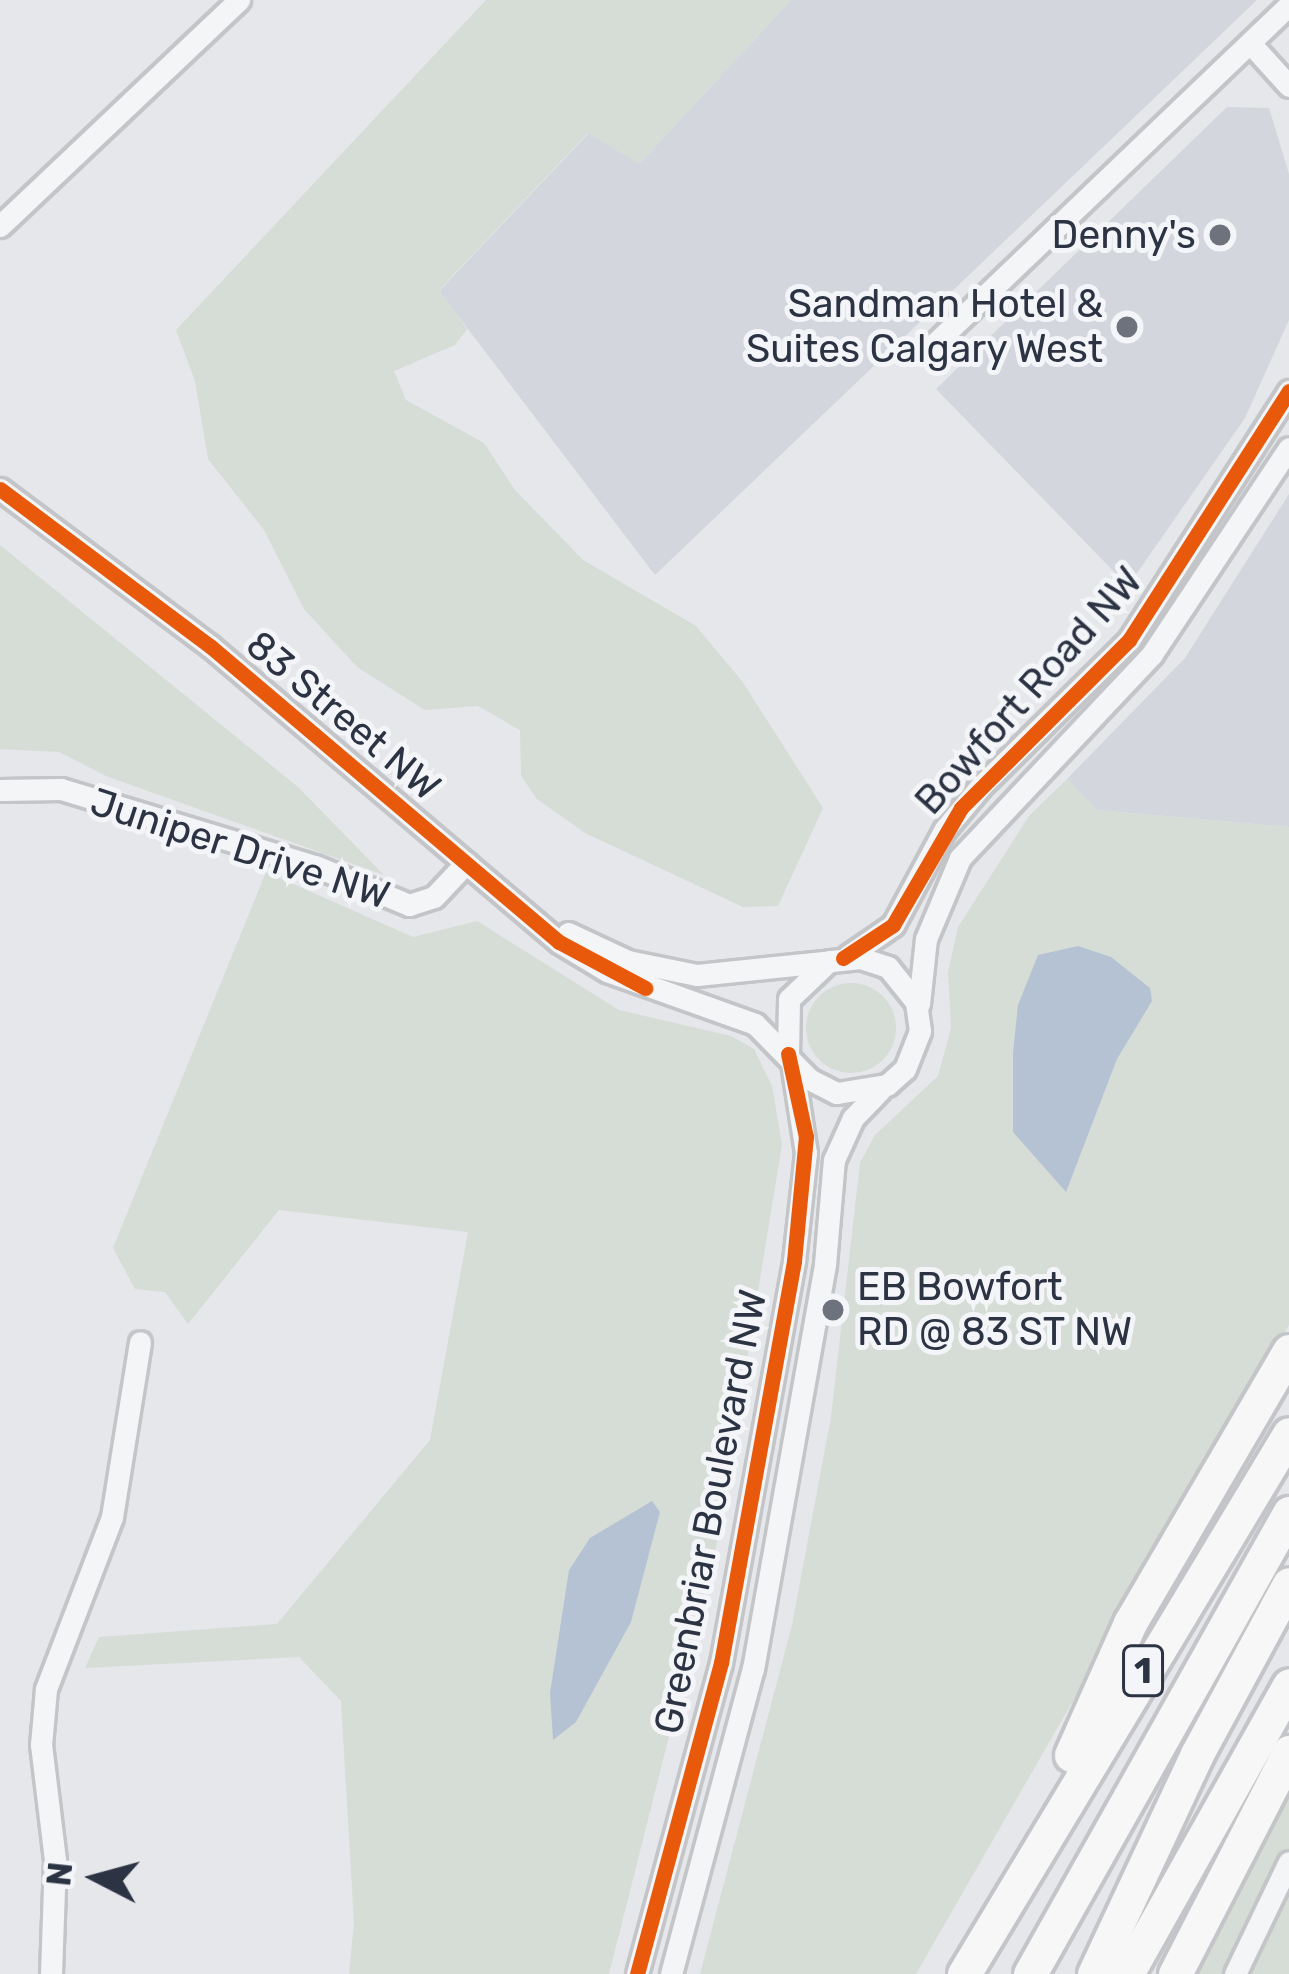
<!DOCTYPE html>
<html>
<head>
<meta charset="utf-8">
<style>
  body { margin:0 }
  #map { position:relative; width:1289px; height:1974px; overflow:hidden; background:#e5e7ea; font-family:Rubik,sans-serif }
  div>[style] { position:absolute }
  .built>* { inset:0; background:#d4d6dd }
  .green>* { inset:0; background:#d5ddd6 }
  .round { border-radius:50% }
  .water>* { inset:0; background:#b5c2d3 }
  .roads { filter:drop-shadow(3px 0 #c3c5c8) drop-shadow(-3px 0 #c3c5c8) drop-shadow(0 3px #c3c5c8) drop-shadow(0 -3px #c3c5c8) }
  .minor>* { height:21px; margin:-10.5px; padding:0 10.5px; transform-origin:10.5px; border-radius:10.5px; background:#f4f5f6 }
  .highway>* { height:33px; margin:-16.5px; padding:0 16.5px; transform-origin:16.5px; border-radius:16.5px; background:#f7f7f8 }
  .cycleway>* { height:15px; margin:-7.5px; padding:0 7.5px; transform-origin:7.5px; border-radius:7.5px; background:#e8590c }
  .dots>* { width:33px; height:33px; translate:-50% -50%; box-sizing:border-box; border:6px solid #f3f5f8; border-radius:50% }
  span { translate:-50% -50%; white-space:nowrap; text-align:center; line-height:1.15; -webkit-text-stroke:10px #f3f5f8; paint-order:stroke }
  .shield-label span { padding:3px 9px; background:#f3f5f8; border:3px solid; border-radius:9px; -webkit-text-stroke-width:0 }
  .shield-label { font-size:36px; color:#2c3343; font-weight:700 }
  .poi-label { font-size:39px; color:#2c3343 }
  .right { translate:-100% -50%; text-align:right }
  .left { translate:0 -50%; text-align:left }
  .street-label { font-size:39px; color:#2c3343 }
  .north { position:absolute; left:36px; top:1818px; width:120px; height:120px; -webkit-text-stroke:9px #f3f5f8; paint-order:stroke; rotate:276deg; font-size:33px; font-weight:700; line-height:48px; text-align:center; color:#2c3343 }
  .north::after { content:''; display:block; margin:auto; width:42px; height:54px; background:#2c3343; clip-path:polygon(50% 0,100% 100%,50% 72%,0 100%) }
</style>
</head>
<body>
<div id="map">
  <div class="built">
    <div style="clip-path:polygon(791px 0,1257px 0,655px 575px,439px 291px,589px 133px,640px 163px)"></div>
    <div style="clip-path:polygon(1227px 107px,1269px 108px,1289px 174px,1289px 320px,1245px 418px,1128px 586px,936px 389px)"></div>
    <div style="clip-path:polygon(1289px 494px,1289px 827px,1097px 810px,1067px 779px,1185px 658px)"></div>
  </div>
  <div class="green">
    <div style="clip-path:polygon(486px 0,791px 0,639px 164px,588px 133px,439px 290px,467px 329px,455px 345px,394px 371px,406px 400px,484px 443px,515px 490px,583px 560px,696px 626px,742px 681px,823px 808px,778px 906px,743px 907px,585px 833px,537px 799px,521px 776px,520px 730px,478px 706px,425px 710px,357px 667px,304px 609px,264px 530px,208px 459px,195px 381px,176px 330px)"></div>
    <div style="clip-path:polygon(0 545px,298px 787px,384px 875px,106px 776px,59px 752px,0 749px)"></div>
    <div style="clip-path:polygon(1067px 779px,1097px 810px,1289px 827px,1289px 1325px,916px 1974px,700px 1974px,792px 1625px,831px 1417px,860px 1163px,875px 1135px,938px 1076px,951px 1028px,948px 972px,958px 927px,1029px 816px)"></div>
    <div style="clip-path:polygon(266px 872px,413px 937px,477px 921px,619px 1010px,731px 1036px,754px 1049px,772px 1086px,782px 1145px,715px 1554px,609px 1974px,349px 1974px,354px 1923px,341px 1701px,299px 1657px,85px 1668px,99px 1637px,277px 1624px,430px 1440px,468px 1232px,279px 1210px,188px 1324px,165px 1292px,135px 1289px,113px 1248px)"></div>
    <div class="round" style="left:806px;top:983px;width:90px;height:90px"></div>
    <div style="clip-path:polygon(1289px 1791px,1289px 1974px,1197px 1974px)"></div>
  </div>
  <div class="water">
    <div style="clip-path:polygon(1078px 946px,1111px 957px,1150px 988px,1152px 1001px,1117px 1059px,1066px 1192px,1013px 1132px,1013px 1052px,1018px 1005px,1038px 955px)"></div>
    <div style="clip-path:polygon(652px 1501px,660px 1512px,631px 1622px,576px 1722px,553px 1740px,550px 1693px,569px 1570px,590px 1538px)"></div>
  </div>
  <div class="roads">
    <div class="minor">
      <div style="left:1250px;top:43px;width:58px;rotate:47.8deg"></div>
      <div style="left:0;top:226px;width:329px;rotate:-43.4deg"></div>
      <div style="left:928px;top:350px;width:499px;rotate:-43.7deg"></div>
      <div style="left:0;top:489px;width:262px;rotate:36.8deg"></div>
      <div style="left:210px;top:646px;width:458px;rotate:40.3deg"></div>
      <div style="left:559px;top:942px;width:56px;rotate:31.1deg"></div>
      <div style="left:607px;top:971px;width:157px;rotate:19.7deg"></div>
      <div style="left:755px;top:1024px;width:77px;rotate:45.5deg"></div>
      <div style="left:809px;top:1079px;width:31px;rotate:27deg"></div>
      <div style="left:837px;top:1093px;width:51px;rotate:-9.1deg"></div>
      <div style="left:887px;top:1085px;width:24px;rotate:-42deg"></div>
      <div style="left:905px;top:1069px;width:41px;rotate:-68.5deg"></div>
      <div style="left:920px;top:1031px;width:29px;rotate:-98deg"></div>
      <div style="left:916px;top:1002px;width:45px;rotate:-128.7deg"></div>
      <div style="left:888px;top:967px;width:29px;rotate:-162deg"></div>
      <div style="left:860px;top:958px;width:31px;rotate:174deg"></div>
      <div style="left:829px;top:961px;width:55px;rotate:136.5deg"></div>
      <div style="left:789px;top:999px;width:55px;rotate:91deg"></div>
      <div style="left:0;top:790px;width:61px;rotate:-0.9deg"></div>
      <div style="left:61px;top:789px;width:265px;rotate:16.9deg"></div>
      <div style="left:315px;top:866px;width:102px;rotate:22.5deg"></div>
      <div style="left:409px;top:905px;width:26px;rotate:-18deg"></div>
      <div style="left:434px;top:897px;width:47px;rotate:-46.7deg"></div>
      <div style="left:568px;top:933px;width:66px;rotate:25deg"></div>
      <div style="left:628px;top:961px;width:70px;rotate:11.5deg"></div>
      <div style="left:697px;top:975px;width:127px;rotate:-5.9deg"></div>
      <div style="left:848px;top:956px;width:55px;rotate:-34.6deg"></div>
      <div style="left:893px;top:925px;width:109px;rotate:-61.6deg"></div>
      <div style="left:945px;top:829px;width:55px;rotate:-50.2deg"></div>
      <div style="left:980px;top:787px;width:209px;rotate:-44.6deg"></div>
      <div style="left:1129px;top:640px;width:296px;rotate:-57.3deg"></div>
      <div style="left:919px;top:1004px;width:65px;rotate:-83.9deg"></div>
      <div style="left:926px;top:939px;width:88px;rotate:-67.2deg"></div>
      <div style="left:960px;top:858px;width:280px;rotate:-46.7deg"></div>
      <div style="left:1152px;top:654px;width:247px;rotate:-56.4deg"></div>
      <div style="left:51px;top:1974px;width:114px;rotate:-88deg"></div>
      <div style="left:55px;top:1860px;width:116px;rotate:-96.9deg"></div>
      <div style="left:41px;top:1745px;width:56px;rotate:-84.9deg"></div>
      <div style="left:46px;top:1689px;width:184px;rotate:-69deg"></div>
      <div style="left:112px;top:1517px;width:177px;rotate:-80.9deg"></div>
      <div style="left:637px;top:1974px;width:322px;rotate:-74.9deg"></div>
      <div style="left:721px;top:1663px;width:409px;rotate:-79.7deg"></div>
      <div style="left:794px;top:1261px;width:109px;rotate:-83.7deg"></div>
      <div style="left:806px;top:1153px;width:91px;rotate:-98.8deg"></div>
      <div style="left:671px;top:1974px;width:316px;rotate:-75deg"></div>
      <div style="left:753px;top:1669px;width:411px;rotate:-79.9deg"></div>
      <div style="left:825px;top:1264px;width:104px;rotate:-85.1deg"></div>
      <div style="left:834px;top:1160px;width:46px;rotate:-65.7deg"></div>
      <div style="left:853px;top:1118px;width:39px;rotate:-46deg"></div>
      <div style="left:1235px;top:1974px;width:124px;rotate:-64.3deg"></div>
    </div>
    <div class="highway">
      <div style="left:1071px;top:1755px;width:145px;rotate:-65.9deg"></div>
      <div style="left:1130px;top:1623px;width:315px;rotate:-59.7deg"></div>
      <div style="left:964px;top:1974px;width:630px;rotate:-58.96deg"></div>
      <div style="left:1030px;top:1974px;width:529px;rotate:-60.67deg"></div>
      <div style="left:1094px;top:1974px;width:243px;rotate:-64.9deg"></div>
      <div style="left:1197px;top:1754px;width:193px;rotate:-61.6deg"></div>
      <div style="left:1127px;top:1974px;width:331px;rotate:-60.7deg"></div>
      <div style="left:1175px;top:1974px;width:250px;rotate:-62.8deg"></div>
    </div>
  </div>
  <div class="cycleway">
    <div style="left:0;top:489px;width:262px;rotate:36.8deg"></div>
    <div style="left:210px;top:646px;width:458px;rotate:40.3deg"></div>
    <div style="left:559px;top:942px;width:98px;rotate:28.1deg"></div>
    <div style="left:843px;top:958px;width:60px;rotate:-33.4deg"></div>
    <div style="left:893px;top:925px;width:135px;rotate:-59.8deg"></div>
    <div style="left:961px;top:808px;width:238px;rotate:-45deg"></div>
    <div style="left:1129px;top:640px;width:296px;rotate:-57.3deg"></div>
    <div style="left:637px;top:1974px;width:322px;rotate:-74.9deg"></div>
    <div style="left:721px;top:1663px;width:409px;rotate:-79.7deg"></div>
    <div style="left:794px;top:1261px;width:125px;rotate:-84.5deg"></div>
    <div style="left:806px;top:1137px;width:85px;rotate:-102.2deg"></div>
  </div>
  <div class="dots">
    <div style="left:1220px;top:235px;background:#6d727d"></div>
    <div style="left:1127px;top:327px;background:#6d727d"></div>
    <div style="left:833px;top:1310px;background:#6d727d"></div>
  </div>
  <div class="shield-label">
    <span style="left:1143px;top:1671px">1</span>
  </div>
  <div class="poi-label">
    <span class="right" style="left:1196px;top:235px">Denny's</span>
    <span class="right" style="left:1103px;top:327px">Sandman Hotel &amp;<br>Suites Calgary West</span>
    <span class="left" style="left:857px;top:1310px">EB Bowfort<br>RD @ 83 ST NW</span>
  </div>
  <div class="street-label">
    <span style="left:1029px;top:691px;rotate:-48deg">Bowfort Road NW</span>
    <span style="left:343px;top:716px;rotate:40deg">83 Street NW</span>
    <span style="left:240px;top:849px;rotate:18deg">Juniper Drive NW</span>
    <span style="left:711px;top:1512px;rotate:-79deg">Greenbriar Boulevard NW</span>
  </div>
  <div class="north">N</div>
</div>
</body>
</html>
